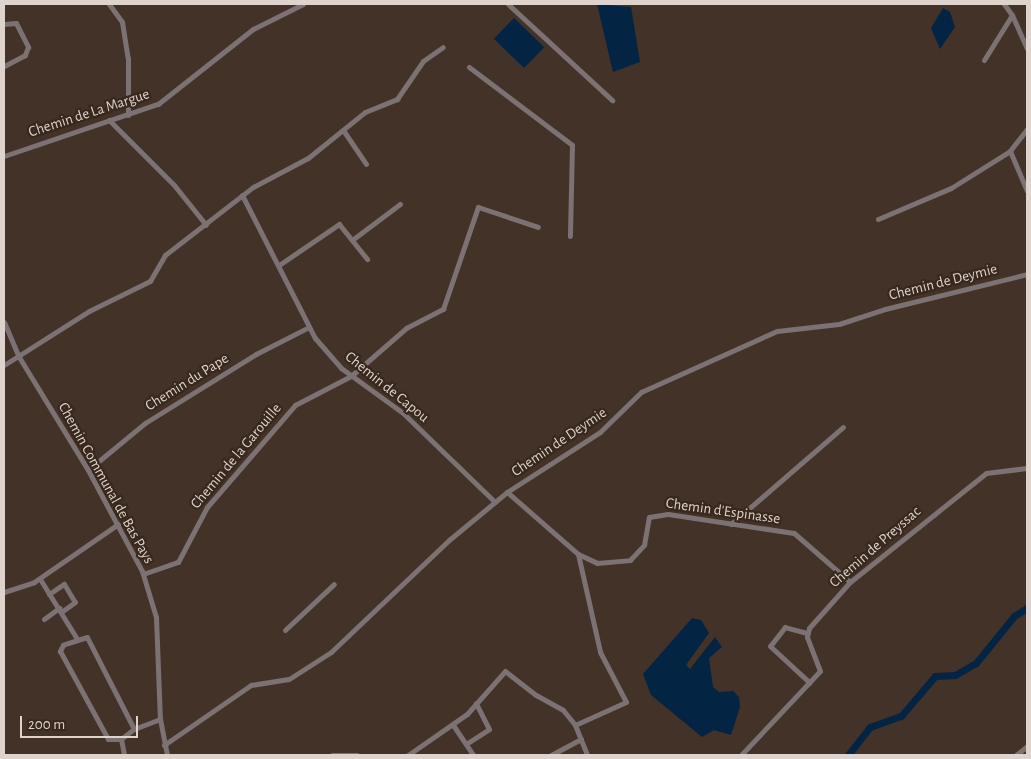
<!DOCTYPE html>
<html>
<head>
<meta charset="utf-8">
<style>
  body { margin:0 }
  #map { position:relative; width:1031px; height:759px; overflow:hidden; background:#423228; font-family:"Alegreya Sans",sans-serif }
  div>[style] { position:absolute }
  .water>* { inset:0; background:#042444; transform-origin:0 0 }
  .river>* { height:7px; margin:-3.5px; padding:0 3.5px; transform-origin:3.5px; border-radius:3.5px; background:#042444 }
  .minor>* { height:5px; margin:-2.5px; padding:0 2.5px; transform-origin:2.5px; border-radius:2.5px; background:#7c7273 }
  span { translate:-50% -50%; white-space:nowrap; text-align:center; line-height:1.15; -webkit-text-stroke:4.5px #38281e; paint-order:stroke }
  .street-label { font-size:15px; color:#ded4cd }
  .frame { position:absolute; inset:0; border:5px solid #ded4cd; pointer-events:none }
  .scale { position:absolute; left:20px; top:716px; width:118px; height:22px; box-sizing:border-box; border:2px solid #ded4cd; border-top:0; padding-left:6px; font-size:15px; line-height:18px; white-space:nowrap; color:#ded4cd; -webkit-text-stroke:4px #38281e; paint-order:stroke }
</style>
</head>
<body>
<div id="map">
  <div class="water">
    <div style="clip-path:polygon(597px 4px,631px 7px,640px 62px,613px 72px)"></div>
    <div style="clip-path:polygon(943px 8px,950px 12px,955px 27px,940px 49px,931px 28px)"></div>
    <div style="left:514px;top:18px;width:42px;height:29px;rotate:44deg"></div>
    <div style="clip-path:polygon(692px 618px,701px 620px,709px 633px,686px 665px,690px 669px,715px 637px,722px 647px,709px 658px,713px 687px,719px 692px,733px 691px,739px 697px,740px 707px,731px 735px,714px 730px,702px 737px,651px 695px,643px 674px)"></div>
  </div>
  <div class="river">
    <div style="left:848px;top:755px;width:36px;rotate:-52deg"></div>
    <div style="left:870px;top:727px;width:33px;rotate:-20deg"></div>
    <div style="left:901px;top:716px;width:52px;rotate:-49.6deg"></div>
    <div style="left:935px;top:676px;width:20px;rotate:-3deg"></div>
    <div style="left:955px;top:675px;width:24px;rotate:-30deg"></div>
    <div style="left:976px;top:663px;width:60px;rotate:-51deg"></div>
    <div style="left:1014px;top:616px;width:15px;rotate:-32deg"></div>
  </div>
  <div class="minor">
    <div style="left:109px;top:4px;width:22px;rotate:54deg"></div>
    <div style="left:122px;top:22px;width:36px;rotate:81deg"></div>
    <div style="left:128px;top:58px;width:57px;rotate:90deg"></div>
    <div style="left:508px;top:4px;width:142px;rotate:42.7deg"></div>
    <div style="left:1012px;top:15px;width:37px;rotate:66deg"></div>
    <div style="left:4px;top:24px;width:12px;rotate:-5deg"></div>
    <div style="left:16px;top:23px;width:27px;rotate:63deg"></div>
    <div style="left:28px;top:47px;width:9px;rotate:111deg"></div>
    <div style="left:25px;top:55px;width:24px;rotate:152deg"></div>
    <div style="left:984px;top:60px;width:53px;rotate:-58.1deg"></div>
    <div style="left:1012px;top:15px;width:14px;rotate:-126deg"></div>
    <div style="left:469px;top:67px;width:129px;rotate:37.1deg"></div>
    <div style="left:572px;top:145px;width:91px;rotate:91.3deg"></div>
    <div style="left:109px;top:120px;width:92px;rotate:45deg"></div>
    <div style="left:174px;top:185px;width:51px;rotate:51.3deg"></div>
    <div style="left:1027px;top:129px;width:28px;rotate:128deg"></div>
    <div style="left:1010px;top:151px;width:43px;rotate:67deg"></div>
    <div style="left:343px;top:130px;width:41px;rotate:55.9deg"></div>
    <div style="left:4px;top:156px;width:163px;rotate:-18.7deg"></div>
    <div style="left:158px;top:104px;width:121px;rotate:-38.3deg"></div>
    <div style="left:253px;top:29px;width:56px;rotate:-26.6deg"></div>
    <div style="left:242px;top:195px;width:161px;rotate:63deg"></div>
    <div style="left:315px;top:338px;width:40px;rotate:49deg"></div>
    <div style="left:341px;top:368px;width:77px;rotate:36deg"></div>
    <div style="left:403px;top:413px;width:128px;rotate:44.1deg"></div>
    <div style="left:878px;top:219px;width:79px;rotate:-23deg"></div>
    <div style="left:951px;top:188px;width:70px;rotate:-32.1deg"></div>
    <div style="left:352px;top:240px;width:60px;rotate:-36.9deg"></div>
    <div style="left:279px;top:265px;width:73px;rotate:-34.3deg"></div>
    <div style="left:339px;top:224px;width:45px;rotate:51.3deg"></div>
    <div style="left:4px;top:322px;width:38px;rotate:67deg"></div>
    <div style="left:19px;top:357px;width:132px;rotate:58.6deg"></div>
    <div style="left:88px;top:470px;width:115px;rotate:61.9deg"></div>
    <div style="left:142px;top:571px;width:48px;rotate:73.1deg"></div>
    <div style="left:156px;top:617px;width:102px;rotate:87.8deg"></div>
    <div style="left:160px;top:719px;width:37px;rotate:79deg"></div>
    <div style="left:4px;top:365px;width:101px;rotate:-32.4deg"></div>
    <div style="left:89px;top:311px;width:68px;rotate:-26.2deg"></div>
    <div style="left:150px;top:281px;width:30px;rotate:-60deg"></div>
    <div style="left:165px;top:255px;width:111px;rotate:-37.7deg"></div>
    <div style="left:253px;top:187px;width:62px;rotate:-27.8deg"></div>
    <div style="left:308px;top:158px;width:73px;rotate:-38.9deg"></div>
    <div style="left:365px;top:112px;width:35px;rotate:-22deg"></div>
    <div style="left:397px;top:99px;width:46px;rotate:-55.6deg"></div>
    <div style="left:423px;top:61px;width:24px;rotate:-35deg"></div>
    <div style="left:88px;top:470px;width:74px;rotate:-39.5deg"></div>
    <div style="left:145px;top:423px;width:131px;rotate:-31.9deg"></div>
    <div style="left:256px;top:354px;width:57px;rotate:-27deg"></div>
    <div style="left:507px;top:492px;width:94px;rotate:41.1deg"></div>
    <div style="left:578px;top:554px;width:100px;rotate:77.3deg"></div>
    <div style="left:600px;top:652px;width:56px;rotate:62.5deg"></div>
    <div style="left:626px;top:702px;width:56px;rotate:155.7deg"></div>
    <div style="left:575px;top:725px;width:32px;rotate:68deg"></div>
    <div style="left:731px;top:524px;width:148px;rotate:-40.9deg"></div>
    <div style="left:578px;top:554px;width:21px;rotate:25deg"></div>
    <div style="left:597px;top:563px;width:33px;rotate:-5deg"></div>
    <div style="left:630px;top:560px;width:21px;rotate:-47deg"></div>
    <div style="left:644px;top:545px;width:28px;rotate:-80deg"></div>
    <div style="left:649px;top:517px;width:19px;rotate:-9deg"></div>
    <div style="left:668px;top:514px;width:127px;rotate:8.6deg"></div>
    <div style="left:794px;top:533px;width:74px;rotate:41.2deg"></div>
    <div style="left:143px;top:574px;width:37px;rotate:-19deg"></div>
    <div style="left:178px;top:562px;width:62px;rotate:-62.2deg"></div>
    <div style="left:207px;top:507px;width:135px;rotate:-49.2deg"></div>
    <div style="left:295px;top:405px;width:63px;rotate:-27.4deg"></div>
    <div style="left:351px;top:376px;width:73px;rotate:-41.1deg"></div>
    <div style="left:406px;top:328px;width:42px;rotate:-27.2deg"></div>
    <div style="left:443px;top:309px;width:108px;rotate:-71.1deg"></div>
    <div style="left:478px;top:207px;width:63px;rotate:18.4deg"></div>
    <div style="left:40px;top:579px;width:70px;rotate:58.3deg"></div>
    <div style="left:4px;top:592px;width:32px;rotate:-18deg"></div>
    <div style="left:34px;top:582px;width:102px;rotate:-34.6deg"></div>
    <div style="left:49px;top:594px;width:18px;rotate:-34deg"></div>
    <div style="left:64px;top:584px;width:21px;rotate:59deg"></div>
    <div style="left:75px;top:602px;width:17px;rotate:144deg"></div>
    <div style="left:44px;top:619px;width:19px;rotate:-36deg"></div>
    <div style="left:285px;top:630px;width:67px;rotate:-43.2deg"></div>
    <div style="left:807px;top:633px;width:23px;rotate:-165deg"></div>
    <div style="left:785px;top:627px;width:24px;rotate:128deg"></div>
    <div style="left:770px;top:646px;width:54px;rotate:42.8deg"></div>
    <div style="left:453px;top:725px;width:36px;rotate:56deg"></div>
    <div style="left:134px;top:729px;width:103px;rotate:-117.1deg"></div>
    <div style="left:87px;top:637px;width:25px;rotate:162deg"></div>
    <div style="left:63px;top:645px;width:7px;rotate:117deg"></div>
    <div style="left:60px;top:651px;width:100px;rotate:61.4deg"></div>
    <div style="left:108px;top:739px;width:13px"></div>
    <div style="left:121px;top:739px;width:16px;rotate:-38deg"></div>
    <div style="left:134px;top:729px;width:28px;rotate:-21deg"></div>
    <div style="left:121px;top:739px;width:16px;rotate:79deg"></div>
    <div style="left:466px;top:744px;width:27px;rotate:-33deg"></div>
    <div style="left:489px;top:729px;width:29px;rotate:-117deg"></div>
    <div style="left:164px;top:745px;width:106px;rotate:-34.6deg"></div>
    <div style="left:251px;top:685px;width:38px;rotate:-9deg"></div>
    <div style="left:289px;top:679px;width:50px;rotate:-32.7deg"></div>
    <div style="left:331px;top:652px;width:163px;rotate:-43.5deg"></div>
    <div style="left:449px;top:540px;width:75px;rotate:-39.6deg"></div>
    <div style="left:507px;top:492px;width:111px;rotate:-32.8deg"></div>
    <div style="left:600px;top:432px;width:57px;rotate:-44.3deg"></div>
    <div style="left:641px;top:392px;width:149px;rotate:-24.2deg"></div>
    <div style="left:777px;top:331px;width:62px;rotate:-6.4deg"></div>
    <div style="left:839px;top:324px;width:48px;rotate:-18.1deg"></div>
    <div style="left:885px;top:309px;width:146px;rotate:-13.8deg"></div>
    <div style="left:332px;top:755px;width:25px"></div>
    <div style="left:408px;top:755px;width:72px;rotate:-34.8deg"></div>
    <div style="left:467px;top:714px;width:57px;rotate:-48.5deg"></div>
    <div style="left:505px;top:671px;width:39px;rotate:38deg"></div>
    <div style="left:536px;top:695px;width:31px;rotate:29deg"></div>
    <div style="left:563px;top:710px;width:19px;rotate:51deg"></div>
    <div style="left:551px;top:755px;width:34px;rotate:-28deg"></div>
    <div style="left:741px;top:755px;width:115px;rotate:-46.8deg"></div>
    <div style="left:820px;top:671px;width:36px;rotate:-111deg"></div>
    <div style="left:807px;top:637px;width:9px;rotate:-77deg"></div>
    <div style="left:809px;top:628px;width:62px;rotate:-48.3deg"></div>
    <div style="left:850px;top:582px;width:174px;rotate:-38.7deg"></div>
    <div style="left:986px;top:473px;width:41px;rotate:-7deg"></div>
    <div style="left:1016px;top:755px;width:14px;rotate:-39deg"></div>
  </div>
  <div class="street-label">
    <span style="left:89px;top:113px;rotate:-18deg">Chemin de La Margue</span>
    <span style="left:943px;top:282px;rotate:-14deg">Chemin de Deymie</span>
    <span style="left:187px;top:382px;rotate:-32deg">Chemin du Pape</span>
    <span style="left:387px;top:387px;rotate:39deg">Chemin de Capou</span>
    <span style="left:559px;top:442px;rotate:-34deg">Chemin de Deymie</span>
    <span style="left:236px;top:456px;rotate:-50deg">Chemin de la Garouille</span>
    <span style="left:106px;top:483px;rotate:61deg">Chemin Communal de Bas Pays</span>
    <span style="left:723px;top:511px;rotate:8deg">Chemin d'Espinasse</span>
    <span style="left:875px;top:547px;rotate:-41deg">Chemin de Preyssac</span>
  </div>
  <div class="frame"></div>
  <div class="scale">200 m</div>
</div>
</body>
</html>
